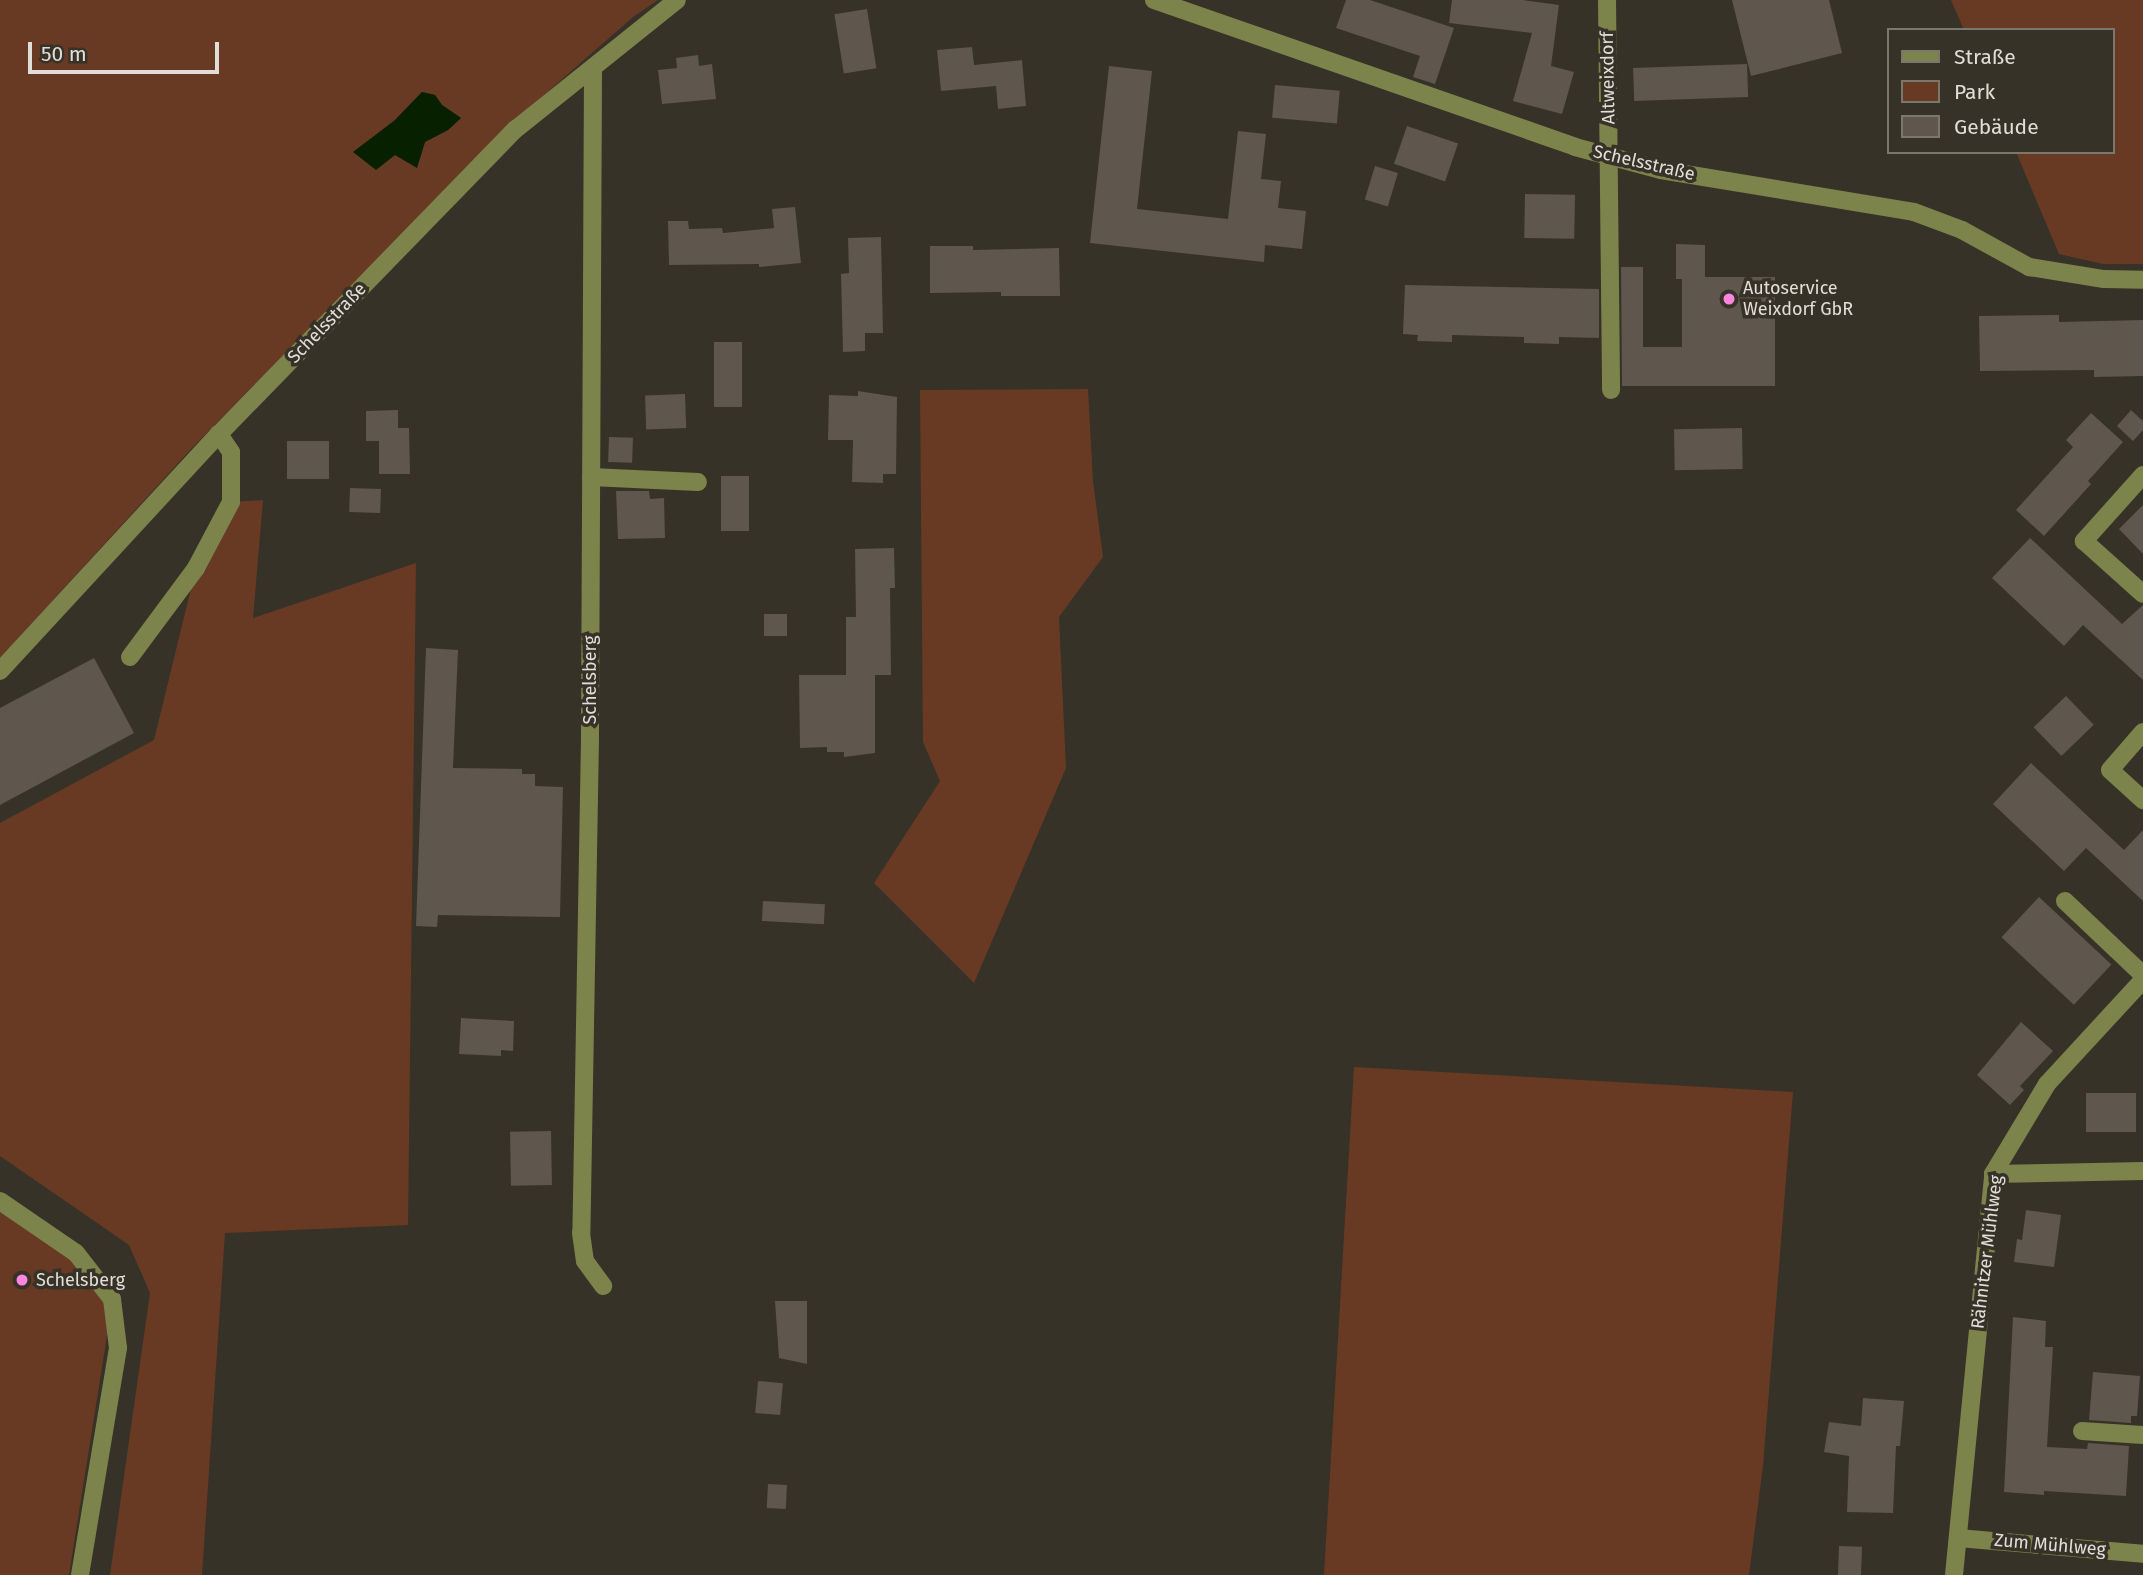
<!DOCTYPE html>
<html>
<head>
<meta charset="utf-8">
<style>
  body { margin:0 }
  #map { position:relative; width:2143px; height:1575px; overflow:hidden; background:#363227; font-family:"Fira Sans",sans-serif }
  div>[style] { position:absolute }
  .green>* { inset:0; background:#683a23 }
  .water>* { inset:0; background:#072000 }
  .building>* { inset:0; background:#5f564d; transform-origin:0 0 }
  .minor>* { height:18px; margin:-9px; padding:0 9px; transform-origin:9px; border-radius:9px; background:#7c844c }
  .dots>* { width:19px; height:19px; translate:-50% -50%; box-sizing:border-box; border:4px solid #363227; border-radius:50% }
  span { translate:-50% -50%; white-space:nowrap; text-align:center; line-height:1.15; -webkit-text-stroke:7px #363227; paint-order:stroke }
  .street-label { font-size:18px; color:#e0ded7 }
  .poi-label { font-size:18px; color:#e0ded7 }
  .left { translate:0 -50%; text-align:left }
  .legend { position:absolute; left:1887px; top:28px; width:228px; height:126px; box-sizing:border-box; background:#363227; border:2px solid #7a776d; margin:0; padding:9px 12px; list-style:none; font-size:21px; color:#e0ded7 }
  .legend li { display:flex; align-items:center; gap:14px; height:35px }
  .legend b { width:35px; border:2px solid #7a776d }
  .scale { position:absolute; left:28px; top:42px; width:191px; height:32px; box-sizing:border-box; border:4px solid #e0ded7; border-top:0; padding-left:9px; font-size:21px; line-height:24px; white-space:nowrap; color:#e0ded7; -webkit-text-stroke:5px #363227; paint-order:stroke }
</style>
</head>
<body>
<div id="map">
  <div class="green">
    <div style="clip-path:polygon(evenodd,0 0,658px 0,633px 17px,503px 131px,192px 448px,0 658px,0 0,422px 92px,435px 95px,442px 105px,461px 118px,448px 130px,425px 142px,417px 167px,395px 155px,395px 120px,422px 92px)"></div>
    <div style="clip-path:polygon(1951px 0,2143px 0,2143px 264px,2103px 264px,2059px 254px,2016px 152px,2113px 152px,2113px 30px,1964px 30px)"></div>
    <div style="clip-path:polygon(1088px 389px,1093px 481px,1103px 557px,1059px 617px,1066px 768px,974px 983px,874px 883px,940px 781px,923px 742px,920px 390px)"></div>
    <div style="clip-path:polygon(263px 500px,253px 618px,416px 563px,408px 1225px,225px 1233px,202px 1575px,110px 1575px,150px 1293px,129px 1245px,0 1156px,0 823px,154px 740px,196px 568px,231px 502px)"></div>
    <div style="clip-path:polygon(1354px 1067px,1793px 1092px,1763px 1466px,1749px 1575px,1324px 1575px)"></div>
    <div style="clip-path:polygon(0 1208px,71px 1256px,104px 1298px,110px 1317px,69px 1575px,0 1575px)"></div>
  </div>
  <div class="water">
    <div style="clip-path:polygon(422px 92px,435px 95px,442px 105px,461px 118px,448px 130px,425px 142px,417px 168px,395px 155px,376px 170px,353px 152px,395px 120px)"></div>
  </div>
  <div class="building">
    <div style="clip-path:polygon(1346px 0,1370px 0,1454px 28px,1435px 84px,1413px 77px,1420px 56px,1336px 28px)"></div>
    <div style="clip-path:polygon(1452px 0,1523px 0,1559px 5px,1551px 66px,1574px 72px,1562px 114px,1513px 101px,1532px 33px,1449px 23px)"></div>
    <div style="clip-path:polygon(1732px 0,1829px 0,1842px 53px,1751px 76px)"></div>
    <div style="left:867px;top:9px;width:60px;height:33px;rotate:81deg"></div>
    <div style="clip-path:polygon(972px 47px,974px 65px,1022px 60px,1026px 106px,998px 109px,996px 86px,941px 91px,937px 50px)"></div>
    <div style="clip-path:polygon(698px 55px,699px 66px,712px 64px,716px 99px,662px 104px,658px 70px,677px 68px,676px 58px)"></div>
    <div style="left:1747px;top:64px;width:33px;height:114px;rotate:88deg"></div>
    <div style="clip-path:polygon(1109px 66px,1152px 71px,1137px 209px,1228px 219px,1238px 131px,1266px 134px,1261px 179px,1281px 181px,1278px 208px,1306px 211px,1302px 249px,1265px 245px,1264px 262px,1090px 243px)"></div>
    <div style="left:1275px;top:85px;width:65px;height:33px;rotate:5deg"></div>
    <div style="left:1407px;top:126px;width:54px;height:40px;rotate:19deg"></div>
    <div style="left:1375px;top:166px;width:24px;height:35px;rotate:17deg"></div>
    <div style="left:1525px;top:194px;width:50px;height:44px;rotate:1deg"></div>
    <div style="clip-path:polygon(795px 207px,801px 263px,759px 267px,759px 264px,669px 265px,668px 221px,688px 221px,689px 229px,722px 228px,723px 233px,774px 228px,772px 209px)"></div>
    <div style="clip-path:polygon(881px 237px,883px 333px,865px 333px,865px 351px,843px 352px,841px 274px,849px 273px,848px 238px)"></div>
    <div style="clip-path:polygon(1676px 244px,1705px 245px,1705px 277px,1775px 277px,1775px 386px,1622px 386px,1621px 267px,1643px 267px,1643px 347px,1682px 347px,1682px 279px,1676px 279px)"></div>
    <div style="clip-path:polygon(930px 246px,973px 246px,973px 250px,1059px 248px,1060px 296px,1001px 296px,1001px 292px,930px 293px)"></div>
    <div style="clip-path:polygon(1405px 285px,1599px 289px,1599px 338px,1559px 337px,1559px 344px,1524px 343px,1524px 337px,1452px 335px,1452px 342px,1417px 341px,1418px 335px,1403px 334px)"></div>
    <div style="clip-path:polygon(2059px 315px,2059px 322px,2143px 320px,2143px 376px,2094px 377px,2094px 370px,1980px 371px,1979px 316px)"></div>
    <div style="left:714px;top:342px;width:28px;height:65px"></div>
    <div style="clip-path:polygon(858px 391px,897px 397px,896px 474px,883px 474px,883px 483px,852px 482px,853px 440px,828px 440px,829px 395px,858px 396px)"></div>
    <div style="left:685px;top:394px;width:34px;height:40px;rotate:88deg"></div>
    <div style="clip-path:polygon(398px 410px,398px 428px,409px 428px,410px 474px,379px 474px,379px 441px,366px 441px,366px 411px)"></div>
    <div style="clip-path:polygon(2131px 410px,2143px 421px,2143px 430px,2133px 441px,2117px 426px)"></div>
    <div style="clip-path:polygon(2091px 413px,2123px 442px,2088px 481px,2091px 484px,2044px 536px,2016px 510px,2073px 447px,2066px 440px)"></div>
    <div style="left:1742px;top:428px;width:41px;height:68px;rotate:89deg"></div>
    <div style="left:609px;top:437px;width:24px;height:25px;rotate:2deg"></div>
    <div style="left:287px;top:441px;width:42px;height:38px"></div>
    <div style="left:721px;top:476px;width:28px;height:55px"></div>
    <div style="left:350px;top:488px;width:31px;height:24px;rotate:2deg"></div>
    <div style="clip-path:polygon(616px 491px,649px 491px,650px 499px,664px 498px,665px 538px,618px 539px)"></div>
    <div style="clip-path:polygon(2143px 505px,2143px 554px,2119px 529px)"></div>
    <div style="clip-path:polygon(2030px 538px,2122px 624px,2143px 605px,2143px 680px,2083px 625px,2064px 646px,1992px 578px)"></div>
    <div style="clip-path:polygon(894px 548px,895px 588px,890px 588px,891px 675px,875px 675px,875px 753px,844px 757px,844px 752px,827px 752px,827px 747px,800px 748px,799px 675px,846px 675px,846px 617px,856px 617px,855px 549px)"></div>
    <div style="left:764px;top:614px;width:23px;height:22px"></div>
    <div style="clip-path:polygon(426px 648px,458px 650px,453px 768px,522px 769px,522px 774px,535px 774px,535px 786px,563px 787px,560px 917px,438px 915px,437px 927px,416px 926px)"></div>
    <div style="clip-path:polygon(94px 658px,134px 733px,0 805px,0 708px)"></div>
    <div style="left:2066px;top:696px;width:40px;height:45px;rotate:46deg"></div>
    <div style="clip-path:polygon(2031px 763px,2124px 850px,2143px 830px,2143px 901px,2086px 848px,2064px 871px,1993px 804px)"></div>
    <div style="left:2039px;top:897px;width:99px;height:55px;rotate:43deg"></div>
    <div style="left:763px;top:901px;width:62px;height:20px;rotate:3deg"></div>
    <div style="clip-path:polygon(461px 1018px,514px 1021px,513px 1051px,501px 1050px,501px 1056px,459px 1054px)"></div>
    <div style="clip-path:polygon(2021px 1022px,2053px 1051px,2020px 1086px,2024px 1090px,2010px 1105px,1977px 1075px)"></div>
    <div style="left:2086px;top:1093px;width:50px;height:39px"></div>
    <div style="left:551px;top:1131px;width:54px;height:41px;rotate:89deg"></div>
    <div style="clip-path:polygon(2026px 1210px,2061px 1215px,2054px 1267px,2014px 1262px,2017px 1239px,2022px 1240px)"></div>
    <div style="clip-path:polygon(775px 1301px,807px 1301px,807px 1364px,779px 1358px)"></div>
    <div style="clip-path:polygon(2013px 1317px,2046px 1321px,2045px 1347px,2053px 1347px,2047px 1447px,2087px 1449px,2088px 1443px,2129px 1446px,2126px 1496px,2044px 1491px,2044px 1495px,2004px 1492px)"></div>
    <div style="clip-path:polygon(2093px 1372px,2140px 1376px,2137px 1416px,2131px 1416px,2131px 1423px,2089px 1420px)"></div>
    <div style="left:758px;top:1381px;width:25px;height:32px;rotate:5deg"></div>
    <div style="clip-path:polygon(1863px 1398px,1904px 1401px,1900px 1446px,1896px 1446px,1893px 1513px,1847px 1512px,1849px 1456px,1824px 1452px,1829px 1422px,1861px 1426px)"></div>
    <div style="left:768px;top:1484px;width:19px;height:24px;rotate:3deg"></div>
    <div style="left:1839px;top:1546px;width:23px;height:29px;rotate:2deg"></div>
  </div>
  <div class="minor">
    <div style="left:1154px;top:0;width:446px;rotate:19.2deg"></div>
    <div style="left:1575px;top:147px;width:89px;rotate:15deg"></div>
    <div style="left:1661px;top:170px;width:256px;rotate:9.4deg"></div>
    <div style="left:1914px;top:212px;width:51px;rotate:20.6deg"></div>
    <div style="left:1962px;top:230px;width:77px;rotate:28.9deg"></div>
    <div style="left:2029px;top:267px;width:76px;rotate:9.1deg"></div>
    <div style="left:2104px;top:279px;width:39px;rotate:1deg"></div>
    <div style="left:1607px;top:0;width:390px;rotate:89.4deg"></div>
    <div style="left:593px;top:69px;width:670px;rotate:90.26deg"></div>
    <div style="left:590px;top:739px;width:494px;rotate:91deg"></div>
    <div style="left:581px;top:1233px;width:28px;rotate:82deg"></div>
    <div style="left:585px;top:1261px;width:31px;rotate:54deg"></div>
    <div style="left:2143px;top:475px;width:89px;rotate:131.8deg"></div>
    <div style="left:2084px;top:541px;width:79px;rotate:41.9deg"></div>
    <div style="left:591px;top:477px;width:107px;rotate:2.7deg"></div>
    <div style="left:130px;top:657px;width:111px;rotate:-53.4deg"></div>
    <div style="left:196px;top:568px;width:75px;rotate:-62.1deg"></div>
    <div style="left:231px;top:502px;width:50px;rotate:-90deg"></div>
    <div style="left:231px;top:452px;width:22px;rotate:-124deg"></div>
    <div style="left:0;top:671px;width:323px;rotate:-47.3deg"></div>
    <div style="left:219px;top:434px;width:426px;rotate:-45.8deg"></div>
    <div style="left:516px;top:129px;width:206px;rotate:-38.7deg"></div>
    <div style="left:2143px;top:732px;width:50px;rotate:131deg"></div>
    <div style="left:2110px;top:770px;width:45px;rotate:42.3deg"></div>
    <div style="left:2065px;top:901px;width:108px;rotate:43.5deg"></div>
    <div style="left:1993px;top:1174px;width:150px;rotate:-1.1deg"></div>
    <div style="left:0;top:1201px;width:92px;rotate:34.4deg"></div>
    <div style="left:76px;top:1253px;width:58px;rotate:52deg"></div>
    <div style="left:112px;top:1299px;width:49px;rotate:83deg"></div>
    <div style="left:118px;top:1348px;width:230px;rotate:99.5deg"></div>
    <div style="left:2082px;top:1431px;width:61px;rotate:3.8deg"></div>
    <div style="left:1958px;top:1538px;width:186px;rotate:4.9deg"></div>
    <div style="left:1954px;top:1575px;width:403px;rotate:-84.4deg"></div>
    <div style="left:1993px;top:1174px;width:105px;rotate:-59deg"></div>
    <div style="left:2047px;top:1084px;width:142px;rotate:-47.3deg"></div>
  </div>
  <div class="dots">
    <div style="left:1729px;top:299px;background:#ff85de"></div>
    <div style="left:22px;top:1280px;background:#ff85de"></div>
  </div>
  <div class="street-label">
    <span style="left:1608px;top:78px;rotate:-91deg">Altweixdorf</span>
    <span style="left:1644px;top:163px;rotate:13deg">Schelsstraße</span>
    <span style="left:327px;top:323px;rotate:-46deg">Schelsstraße</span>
    <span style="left:590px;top:680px;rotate:-90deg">Schelsberg</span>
    <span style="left:1987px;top:1252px;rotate:-83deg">Rähnitzer Mühlweg</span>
    <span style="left:2050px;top:1545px;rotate:5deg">Zum Mühlweg</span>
  </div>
  <div class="poi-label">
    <span class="left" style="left:1743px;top:299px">Autoservice<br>Weixdorf GbR</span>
    <span class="left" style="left:36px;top:1280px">Schelsberg</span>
  </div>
  <ul class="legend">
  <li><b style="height:9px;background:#7c844c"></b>Straße</li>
  <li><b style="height:19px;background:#683a23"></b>Park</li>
  <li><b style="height:19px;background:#5f564d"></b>Gebäude</li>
  </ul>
  <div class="scale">50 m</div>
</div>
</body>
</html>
